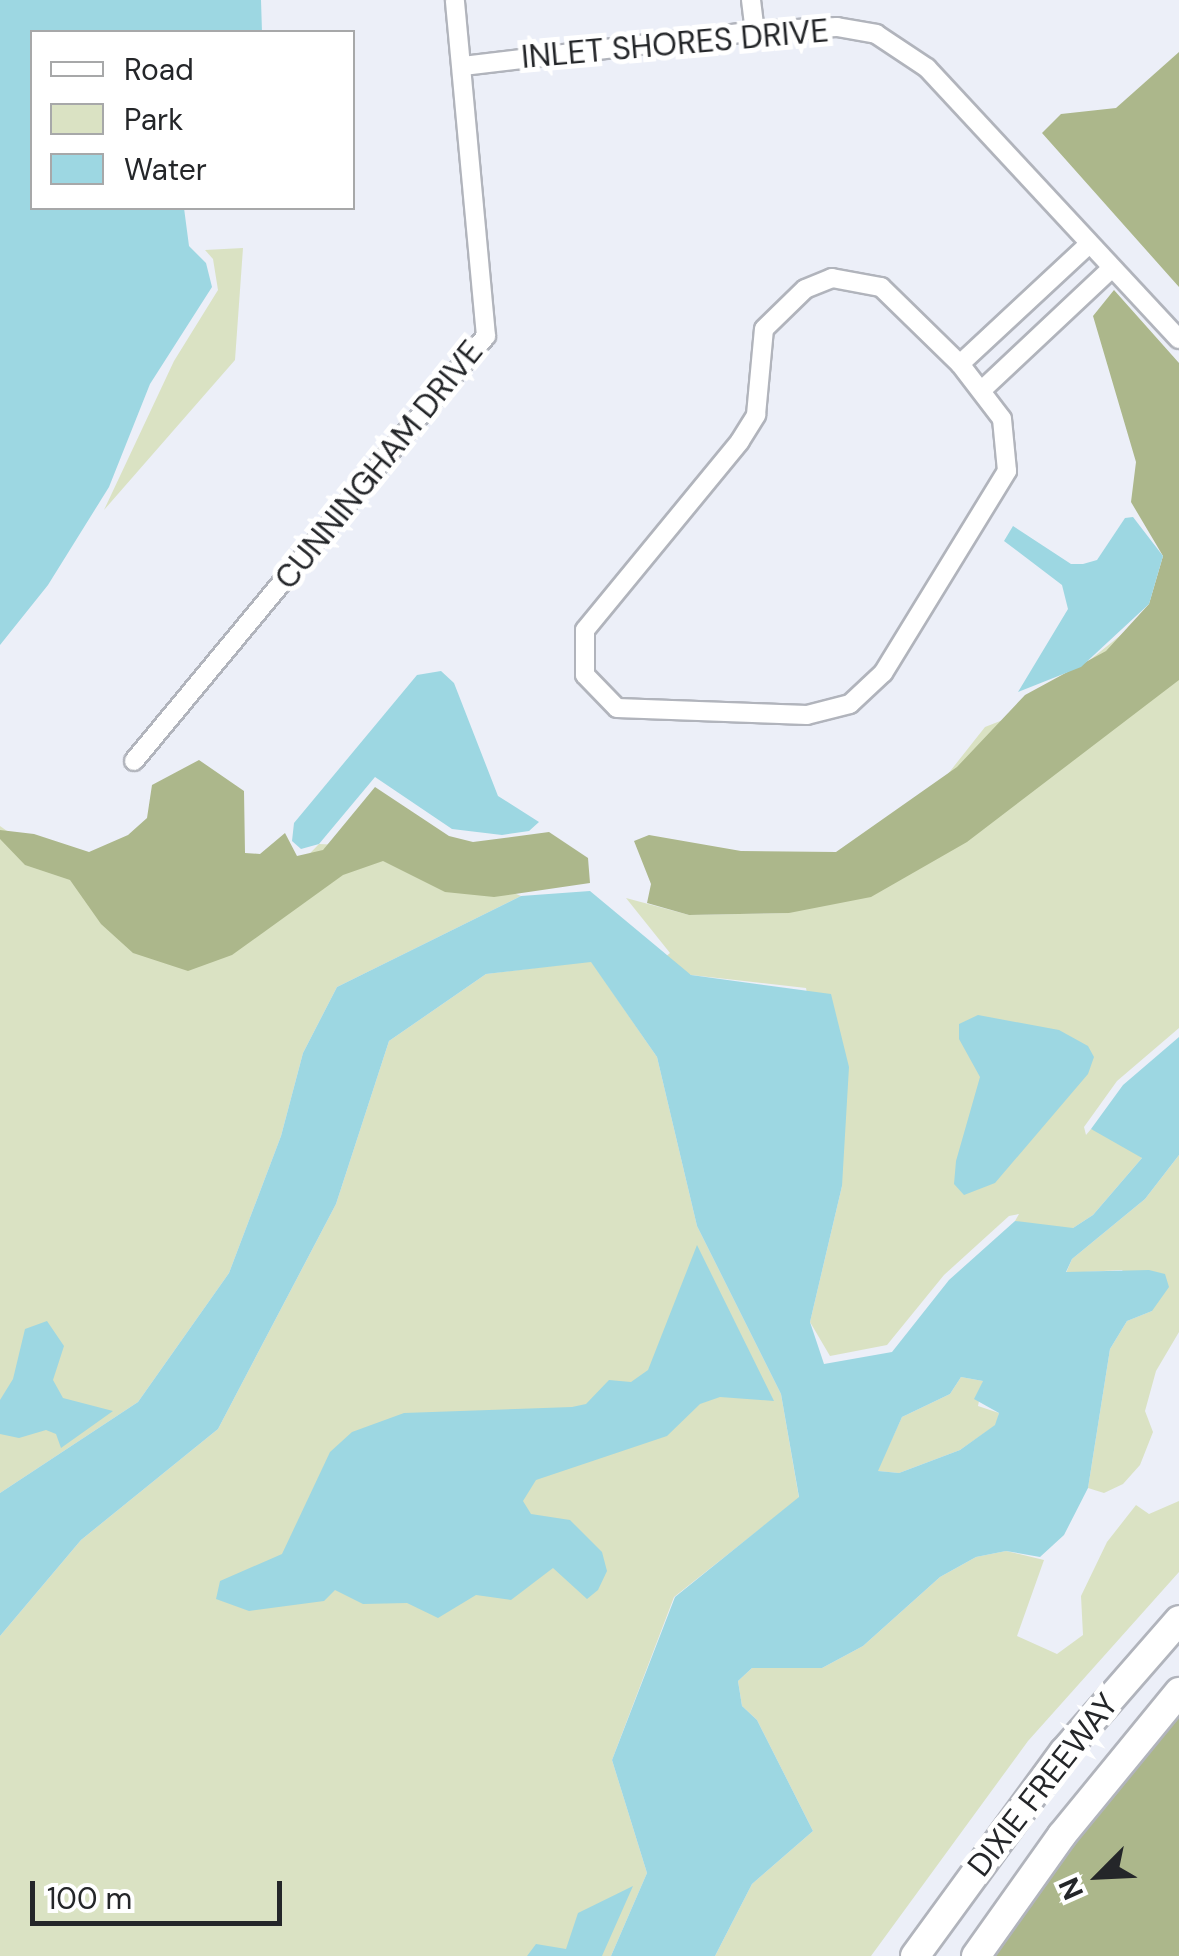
<!DOCTYPE html>
<html>
<head>
<meta charset="utf-8">
<style>
  body { margin:0 }
  #map { position:relative; width:1179px; height:1956px; overflow:hidden; background:#eceff8; font-family:"DM Sans",sans-serif }
  div>[style] { position:absolute }
  .green>* { inset:0; background:#dae2c3 }
  .forest>* { inset:0; background:#acb78b }
  .water>* { inset:0; background:#9dd7e2 }
  .roads { filter:drop-shadow(2px 0 #b1b4bc) drop-shadow(-2px 0 #b1b4bc) drop-shadow(0 2px #b1b4bc) drop-shadow(0 -2px #b1b4bc) }
  .street>* { height:18px; margin:-9px; padding:0 9px; transform-origin:9px; border-radius:9px; background:#fff }
  .primary>* { height:28px; margin:-14px; padding:0 14px; transform-origin:14px; border-radius:14px; background:#fff }
  span { translate:-50% -50%; white-space:nowrap; text-align:center; line-height:1.15; -webkit-text-stroke:10px #fff; paint-order:stroke }
  .street-label { font-size:32px; color:#242629 }
  .legend { position:absolute; left:30px; top:30px; width:325px; height:180px; box-sizing:border-box; background:#fff; border:2px solid #a7a8a9; margin:0; padding:12px 18px; list-style:none; font-size:30px; color:#242629 }
  .legend li { display:flex; align-items:center; gap:20px; height:50px }
  .legend b { width:50px; border:2px solid #a7a8a9 }
  .north { position:absolute; left:1049px; top:1826px; width:100px; height:100px; -webkit-text-stroke:8px #fff; paint-order:stroke; rotate:246deg; font-size:28px; font-weight:700; line-height:40px; text-align:center; color:#242629 }
  .north::after { content:''; display:block; margin:auto; width:35px; height:45px; background:#242629; clip-path:polygon(50% 0,100% 100%,50% 72%,0 100%) }
  .scale { position:absolute; left:30px; top:1881px; width:252px; height:45px; box-sizing:border-box; border:5px solid #242629; border-top:0; padding-left:12px; font-size:30px; line-height:35px; white-space:nowrap; color:#242629; -webkit-text-stroke:8px #fff; paint-order:stroke }
</style>
</head>
<body>
<div id="map">
  <div class="green">
    <div style="clip-path:polygon(243px 248px,235px 360px,104px 510px,174px 361px,218px 290px,213px 259px,205px 250px)"></div>
    <div style="clip-path:polygon(1179px 588px,1179px 1028px,1117px 1081px,1084px 1127px,1086px 1135px,1091px 1129px,1118px 1138px,1142px 1158px,1093px 1215px,1073px 1228px,1042px 1228px,1015px 1221px,1019px 1214px,1009px 1216px,944px 1275px,887px 1345px,830px 1356px,810px 1322px,842px 1186px,806px 988px,691px 975px,664px 958px,670px 953px,626px 898px,689px 915px,789px 913px,925px 803px,985px 727px,1028px 710px)"></div>
    <div style="clip-path:polygon(0 826px,55px 865px,287px 877px,319px 844px,363px 846px,433px 858px,521px 896px,337px 987px,303px 1053px,281px 1136px,229px 1273px,138px 1402px,0 1493px)"></div>
    <div style="clip-path:polygon(591px 961px,657px 1057px,697px 1226px,781px 1394px,799px 1498px,674px 1597px,612px 1760px,647px 1873px,611px 1956px,0 1956px,0 1636px,81px 1540px,218px 1429px,336px 1204px,389px 1041px,486px 974px)"></div>
    <div style="clip-path:polygon(1179px 1155px,1179px 1332px,1156px 1371px,1145px 1411px,1153px 1432px,1140px 1465px,1123px 1484px,1104px 1493px,1088px 1488px,1110px 1349px,1127px 1321px,1152px 1311px,1122px 1270px,1066px 1273px,1072px 1259px,1145px 1199px)"></div>
    <div style="clip-path:polygon(961px 1377px,983px 1381px,978px 1406px,999px 1413px,996px 1425px,960px 1450px,899px 1473px,877px 1471px,902px 1417px,950px 1394px)"></div>
    <div style="clip-path:polygon(1179px 1501px,1179px 1572px,1028px 1741px,871px 1956px,715px 1956px,752px 1884px,813px 1831px,757px 1720px,742px 1706px,738px 1681px,752px 1668px,822px 1668px,863px 1646px,940px 1577px,976px 1557px,1006px 1551px,1044px 1560px,1017px 1636px,1057px 1654px,1083px 1635px,1081px 1596px,1107px 1542px,1136px 1505px,1149px 1514px)"></div>
  </div>
  <div class="forest">
    <div style="clip-path:polygon(1179px 52px,1179px 287px,1042px 133px,1061px 114px,1116px 108px)"></div>
    <div style="clip-path:polygon(1114px 290px,1179px 363px,1179px 680px,967px 842px,871px 897px,789px 913px,689px 915px,647px 903px,651px 884px,634px 841px,649px 835px,741px 851px,836px 852px,957px 767px,1025px 695px,1106px 651px,1149px 604px,1163px 556px,1131px 502px,1136px 462px,1093px 316px)"></div>
    <div style="clip-path:polygon(199px 760px,244px 791px,245px 853px,260px 854px,285px 833px,297px 856px,323px 850px,375px 787px,449px 836px,473px 842px,549px 832px,588px 858px,590px 883px,494px 897px,445px 892px,383px 861px,343px 875px,232px 955px,188px 971px,133px 953px,101px 924px,70px 880px,25px 865px,0 839px,0 830px,34px 834px,89px 852px,128px 835px,147px 818px,152px 785px)"></div>
    <div style="clip-path:polygon(1179px 1706px,1179px 1956px,989px 1956px,1037px 1885px)"></div>
  </div>
  <div class="water">
    <div style="clip-path:polygon(0 0,261px 0,262px 32px,32px 32px,32px 208px,184px 208px,189px 246px,206px 263px,212px 287px,150px 384px,109px 487px,48px 585px,0 645px)"></div>
    <div style="clip-path:polygon(1133px 517px,1163px 556px,1149px 604px,1081px 667px,1018px 692px,1068px 609px,1062px 585px,1004px 541px,1013px 526px,1071px 564px,1083px 564px,1097px 560px,1125px 518px)"></div>
    <div style="clip-path:polygon(441px 671px,454px 683px,498px 796px,539px 822px,529px 831px,502px 835px,452px 829px,375px 777px,319px 844px,301px 849px,292px 841px,294px 823px,417px 675px)"></div>
    <div style="clip-path:polygon(evenodd,590px 891px,691px 975px,831px 994px,849px 1067px,842px 1186px,810px 1322px,824px 1364px,892px 1352px,949px 1280px,1015px 1221px,1073px 1228px,1093px 1215px,1142px 1158px,1091px 1129px,1123px 1085px,1179px 1037px,1179px 1155px,1145px 1199px,1072px 1259px,1066px 1272px,1149px 1270px,1165px 1274px,1169px 1287px,1152px 1311px,1127px 1321px,1110px 1349px,1088px 1488px,1064px 1535px,1040px 1557px,1006px 1551px,976px 1557px,940px 1577px,863px 1646px,822px 1668px,752px 1668px,738px 1681px,742px 1706px,757px 1720px,813px 1831px,752px 1884px,715px 1956px,611px 1956px,647px 1873px,612px 1760px,675px 1597px,799px 1497px,781px 1394px,697px 1226px,657px 1057px,591px 962px,486px 974px,389px 1041px,336px 1204px,218px 1429px,81px 1540px,0 1636px,0 1493px,138px 1402px,229px 1273px,281px 1136px,303px 1053px,337px 987px,521px 896px,590px 891px,961px 1377px,983px 1381px,974px 1399px,999px 1413px,995px 1425px,960px 1450px,899px 1473px,878px 1471px,902px 1417px,950px 1394px,961px 1377px)"></div>
    <div style="clip-path:polygon(978px 1015px,1059px 1030px,1088px 1046px,1094px 1057px,1088px 1074px,995px 1183px,964px 1195px,954px 1184px,956px 1161px,980px 1077px,959px 1039px,959px 1024px)"></div>
    <div style="clip-path:polygon(697px 1245px,774px 1401px,720px 1397px,700px 1404px,667px 1436px,536px 1480px,523px 1501px,531px 1514px,570px 1520px,602px 1552px,607px 1571px,598px 1590px,587px 1599px,553px 1568px,511px 1600px,476px 1595px,438px 1618px,407px 1603px,363px 1604px,335px 1590px,324px 1601px,249px 1611px,216px 1599px,220px 1581px,282px 1554px,330px 1452px,352px 1432px,404px 1413px,572px 1407px,586px 1404px,609px 1380px,631px 1382px,648px 1370px)"></div>
    <div style="clip-path:polygon(47px 1321px,64px 1346px,53px 1380px,63px 1398px,113px 1411px,61px 1448px,56px 1434px,46px 1430px,19px 1438px,0 1434px,0 1400px,13px 1379px,25px 1329px)"></div>
    <div style="clip-path:polygon(633px 1886px,602px 1956px,527px 1956px,536px 1944px,566px 1949px,578px 1913px)"></div>
  </div>
  <div class="roads">
    <div class="street">
      <div style="left:751px;top:0;width:31px;rotate:83deg"></div>
      <div style="left:463px;top:66px;width:294px;rotate:-6.8deg"></div>
      <div style="left:755px;top:31px;width:82px;rotate:-2.8deg"></div>
      <div style="left:837px;top:27px;width:40px;rotate:10deg"></div>
      <div style="left:876px;top:34px;width:61px;rotate:33.7deg"></div>
      <div style="left:927px;top:68px;width:370px;rotate:47.1deg"></div>
      <div style="left:832px;top:278px;width:50px;rotate:10.4deg"></div>
      <div style="left:881px;top:287px;width:110px;rotate:44.3deg"></div>
      <div style="left:960px;top:364px;width:69px;rotate:52.6deg"></div>
      <div style="left:1002px;top:419px;width:52px;rotate:84.5deg"></div>
      <div style="left:1007px;top:471px;width:237px;rotate:121.5deg"></div>
      <div style="left:883px;top:673px;width:45px;rotate:136.8deg"></div>
      <div style="left:850px;top:704px;width:44px;rotate:165.7deg"></div>
      <div style="left:807px;top:715px;width:190px;rotate:-177.9deg"></div>
      <div style="left:617px;top:708px;width:46px;rotate:-134.1deg"></div>
      <div style="left:585px;top:675px;width:45px;rotate:-90deg"></div>
      <div style="left:585px;top:630px;width:244px;rotate:-50.6deg"></div>
      <div style="left:740px;top:441px;width:31px;rotate:-58deg"></div>
      <div style="left:756px;top:415px;width:86px;rotate:-84.7deg"></div>
      <div style="left:764px;top:329px;width:57px;rotate:-44.3deg"></div>
      <div style="left:805px;top:289px;width:29px;rotate:-22deg"></div>
      <div style="left:960px;top:364px;width:176px;rotate:-42.9deg"></div>
      <div style="left:982px;top:390px;width:178px;rotate:-43.2deg"></div>
      <div style="left:134px;top:761px;width:552px;rotate:-50.37deg"></div>
      <div style="left:486px;top:336px;width:337px;rotate:-95.3deg"></div>
    </div>
    <div class="primary">
      <div style="left:915px;top:1956px;width:253px;rotate:-53.9deg"></div>
      <div style="left:1064px;top:1752px;width:175px;rotate:-48.9deg"></div>
      <div style="left:976px;top:1956px;width:148px;rotate:-54.6deg"></div>
      <div style="left:1062px;top:1835px;width:185px;rotate:-50.7deg"></div>
    </div>
  </div>
  <div class="street-label">
    <span style="left:675px;top:44px;rotate:-5deg">INLET SHORES DRIVE</span>
    <span style="left:379px;top:465px;rotate:-51deg">CUNNINGHAM DRIVE</span>
    <span style="left:1043px;top:1785px;rotate:-52deg">DIXIE FREEWAY</span>
  </div>
  <ul class="legend">
  <li><b style="height:12px;background:#fff"></b>Road</li>
  <li><b style="height:28px;background:#dae2c3"></b>Park</li>
  <li><b style="height:28px;background:#9dd7e2"></b>Water</li>
  </ul>
  <div class="north">N</div>
  <div class="scale">100 m</div>
</div>
</body>
</html>
